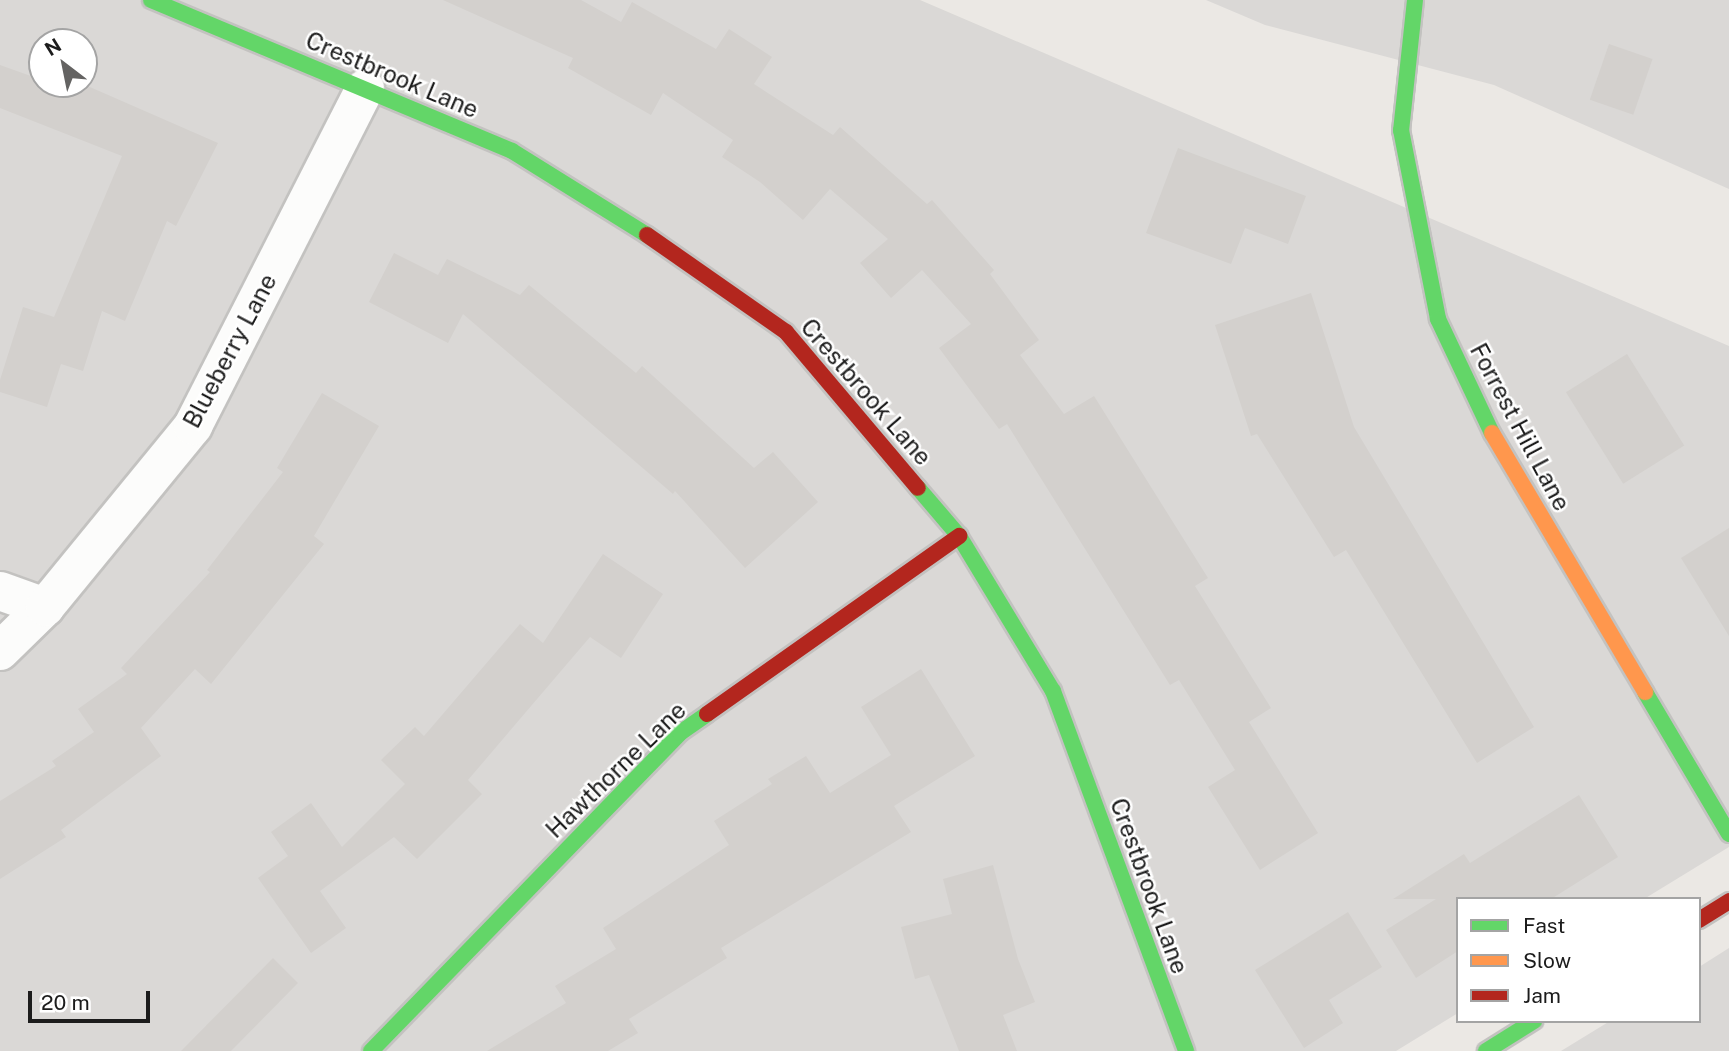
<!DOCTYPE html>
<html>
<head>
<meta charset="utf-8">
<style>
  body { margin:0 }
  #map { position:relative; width:1729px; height:1051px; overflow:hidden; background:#ebe8e4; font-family:"Public Sans",sans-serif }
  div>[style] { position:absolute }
  .residential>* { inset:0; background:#dad8d6 }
  .building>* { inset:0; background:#d3d0cd; transform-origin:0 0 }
  .roads { filter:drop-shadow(2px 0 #c3c2c0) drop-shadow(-2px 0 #c3c2c0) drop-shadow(0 2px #c3c2c0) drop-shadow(0 -2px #c3c2c0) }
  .street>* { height:38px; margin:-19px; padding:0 19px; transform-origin:19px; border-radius:19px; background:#fcfcfb }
  .fast>* { height:16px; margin:-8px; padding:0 8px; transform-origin:8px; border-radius:8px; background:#63d668 }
  .slow>* { height:16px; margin:-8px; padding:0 8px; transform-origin:8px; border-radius:8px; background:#ff974d }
  .jam>* { height:16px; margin:-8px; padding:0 8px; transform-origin:8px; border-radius:8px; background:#b3261e }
  span { translate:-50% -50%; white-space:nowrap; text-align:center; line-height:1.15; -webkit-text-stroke:5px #fff; paint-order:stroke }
  .street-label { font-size:24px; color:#1c1c1c }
  .legend { position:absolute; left:1456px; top:897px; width:245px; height:126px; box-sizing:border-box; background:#fff; border:2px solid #a4a4a4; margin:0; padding:9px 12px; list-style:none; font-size:21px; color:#1c1c1c }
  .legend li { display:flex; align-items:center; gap:14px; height:35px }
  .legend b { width:35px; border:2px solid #a4a4a4 }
  .north { position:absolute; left:28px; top:28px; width:70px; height:70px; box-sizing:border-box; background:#fff; border:2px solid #a4a4a4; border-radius:50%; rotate:328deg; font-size:19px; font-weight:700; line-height:28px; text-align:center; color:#1c1c1c }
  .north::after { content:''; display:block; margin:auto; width:24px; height:32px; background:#646362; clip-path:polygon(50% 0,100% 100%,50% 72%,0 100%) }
  .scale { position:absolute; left:28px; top:991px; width:122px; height:32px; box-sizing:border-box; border:4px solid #1c1c1c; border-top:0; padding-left:9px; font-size:21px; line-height:24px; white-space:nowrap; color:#1c1c1c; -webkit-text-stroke:5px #fff; paint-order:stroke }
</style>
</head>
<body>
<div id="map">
  <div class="residential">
    <div style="clip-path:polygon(evenodd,0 0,920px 0,1729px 346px,1729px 847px,1644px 899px,1458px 899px,1458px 1013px,1396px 1051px,0 1051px,0 0,42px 42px,84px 42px,84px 84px,42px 84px,42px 42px)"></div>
    <div style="clip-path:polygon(1206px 0,1729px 0,1729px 189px,1494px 85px,1265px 25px)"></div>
    <div style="clip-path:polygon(1729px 948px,1729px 1051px,1561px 1051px,1610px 1021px,1699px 1021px,1699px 967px)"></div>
  </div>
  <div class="building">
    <div style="clip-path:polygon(443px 0,581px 0,621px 22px,632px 2px,716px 49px,729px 29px,772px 57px,754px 84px,833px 135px,840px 127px,927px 204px,932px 200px,994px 270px,990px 274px,1039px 340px,1020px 355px,1064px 414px,1094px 396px,1208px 578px,1195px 586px,1271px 708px,1249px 722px,1318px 833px,1260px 870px,1208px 787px,1235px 770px,1179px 680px,1170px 685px,1007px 424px,999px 429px,939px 348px,971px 324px,922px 270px,891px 298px,860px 263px,888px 239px,830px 189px,803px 220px,760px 182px,722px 157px,733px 140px,663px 93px,651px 115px,568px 68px,573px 58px)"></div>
    <div style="left:1609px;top:44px;width:46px;height:59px;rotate:19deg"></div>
    <div style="clip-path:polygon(0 65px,42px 80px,42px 84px,83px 84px,218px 143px,176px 226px,167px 221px,125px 321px,102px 311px,83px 371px,61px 364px,47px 407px,0 392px,0 380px,23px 307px,54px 317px,122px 156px,0 108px)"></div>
    <div style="clip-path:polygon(1178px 148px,1306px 196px,1288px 244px,1245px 228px,1231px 264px,1146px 233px)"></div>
    <div style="clip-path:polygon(394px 253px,438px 275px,447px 259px,520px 295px,529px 285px,636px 373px,642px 366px,754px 468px,773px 452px,818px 502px,745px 568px,675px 491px,673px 494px,463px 314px,448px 343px,369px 302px)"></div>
    <div style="clip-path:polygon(1311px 293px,1354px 427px,1534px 727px,1477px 763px,1346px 550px,1334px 557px,1257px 434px,1251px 436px,1215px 325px)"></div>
    <div style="left:1627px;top:354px;width:108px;height:72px;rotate:58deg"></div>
    <div style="clip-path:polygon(322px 393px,379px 426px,314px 536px,324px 544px,211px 684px,195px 669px,141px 728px,161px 756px,61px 830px,66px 837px,0 879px,0 801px,56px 766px,52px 761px,94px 732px,78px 709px,127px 674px,121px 668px,210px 572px,207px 570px,283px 472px,277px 468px)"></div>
    <div style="clip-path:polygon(1729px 528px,1729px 636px,1681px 558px)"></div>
    <div style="clip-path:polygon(603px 554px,663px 594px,621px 658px,590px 637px,468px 780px,482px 794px,417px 859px,394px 837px,320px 891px,346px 928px,311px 953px,258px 878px,288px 856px,271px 832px,311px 803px,342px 847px,405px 784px,381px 760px,415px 727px,424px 736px,520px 624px,543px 643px)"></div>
    <div style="clip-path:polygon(921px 669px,975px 756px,894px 806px,911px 832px,721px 948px,727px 958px,629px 1019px,638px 1033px,608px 1051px,487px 1051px,566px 1003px,555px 986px,616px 949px,603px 928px,729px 845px,714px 821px,772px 784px,768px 779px,806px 756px,830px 793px,891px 755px,861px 707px)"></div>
    <div style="clip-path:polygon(1579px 795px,1618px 857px,1551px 899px,1458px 899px,1458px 951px,1416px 978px,1386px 930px,1436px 899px,1393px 899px,1464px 854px,1470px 863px)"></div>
    <div style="clip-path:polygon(993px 865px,1018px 959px,1035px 1002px,1003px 1015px,1017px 1051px,959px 1051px,929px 975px,915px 979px,901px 927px,952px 914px,943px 879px)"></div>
    <div style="clip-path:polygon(1348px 912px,1382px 967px,1329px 1000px,1343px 1023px,1304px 1048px,1255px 970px)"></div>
    <div style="clip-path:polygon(273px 958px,298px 983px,231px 1051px,181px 1051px)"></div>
  </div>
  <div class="roads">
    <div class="street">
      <div style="left:0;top:591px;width:48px;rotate:19.6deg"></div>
      <div style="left:0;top:651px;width:63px;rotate:-44.4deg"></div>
      <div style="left:45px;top:607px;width:234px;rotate:-50.7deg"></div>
      <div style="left:193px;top:426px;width:379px;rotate:-63deg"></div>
    </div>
    <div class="fast">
      <div style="left:151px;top:0;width:391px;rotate:22.7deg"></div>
      <div style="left:512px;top:151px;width:159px;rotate:31.9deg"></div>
      <div style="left:1415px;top:0;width:131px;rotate:96.1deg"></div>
      <div style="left:1401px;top:130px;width:193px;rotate:78.9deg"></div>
      <div style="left:1438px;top:319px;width:126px;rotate:64.7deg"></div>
      <div style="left:918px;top:488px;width:63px;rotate:49.5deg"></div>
      <div style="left:959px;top:536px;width:181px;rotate:58.8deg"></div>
      <div style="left:1053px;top:691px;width:384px;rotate:69.7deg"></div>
      <div style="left:1645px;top:692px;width:165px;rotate:59.4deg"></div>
      <div style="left:371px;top:1051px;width:443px;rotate:-45.8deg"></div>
      <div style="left:680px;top:733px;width:33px;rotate:-35deg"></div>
      <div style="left:1486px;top:1051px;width:57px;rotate:-32deg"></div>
    </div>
    <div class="slow">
      <div style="left:1492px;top:433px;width:301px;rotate:59.4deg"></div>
    </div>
    <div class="jam">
      <div style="left:647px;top:235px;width:169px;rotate:34.9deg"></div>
      <div style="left:786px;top:332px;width:204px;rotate:49.8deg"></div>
      <div style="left:707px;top:714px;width:309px;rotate:-35.2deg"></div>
      <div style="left:1699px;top:920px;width:36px;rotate:-32deg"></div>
    </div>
  </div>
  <div class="street-label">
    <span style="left:392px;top:75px;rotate:23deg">Crestbrook Lane</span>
    <span style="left:230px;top:351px;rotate:-62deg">Blueberry Lane</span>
    <span style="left:866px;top:392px;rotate:49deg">Crestbrook Lane</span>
    <span style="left:1520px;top:427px;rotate:62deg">Forrest Hill Lane</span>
    <span style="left:616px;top:770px;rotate:-44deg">Hawthorne Lane</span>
    <span style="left:1149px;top:886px;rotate:70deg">Crestbrook Lane</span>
  </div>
  <ul class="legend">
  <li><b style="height:9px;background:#63d668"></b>Fast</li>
  <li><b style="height:9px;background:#ff974d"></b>Slow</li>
  <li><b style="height:9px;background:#b3261e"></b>Jam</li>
  </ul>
  <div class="north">N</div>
  <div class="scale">20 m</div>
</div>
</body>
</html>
